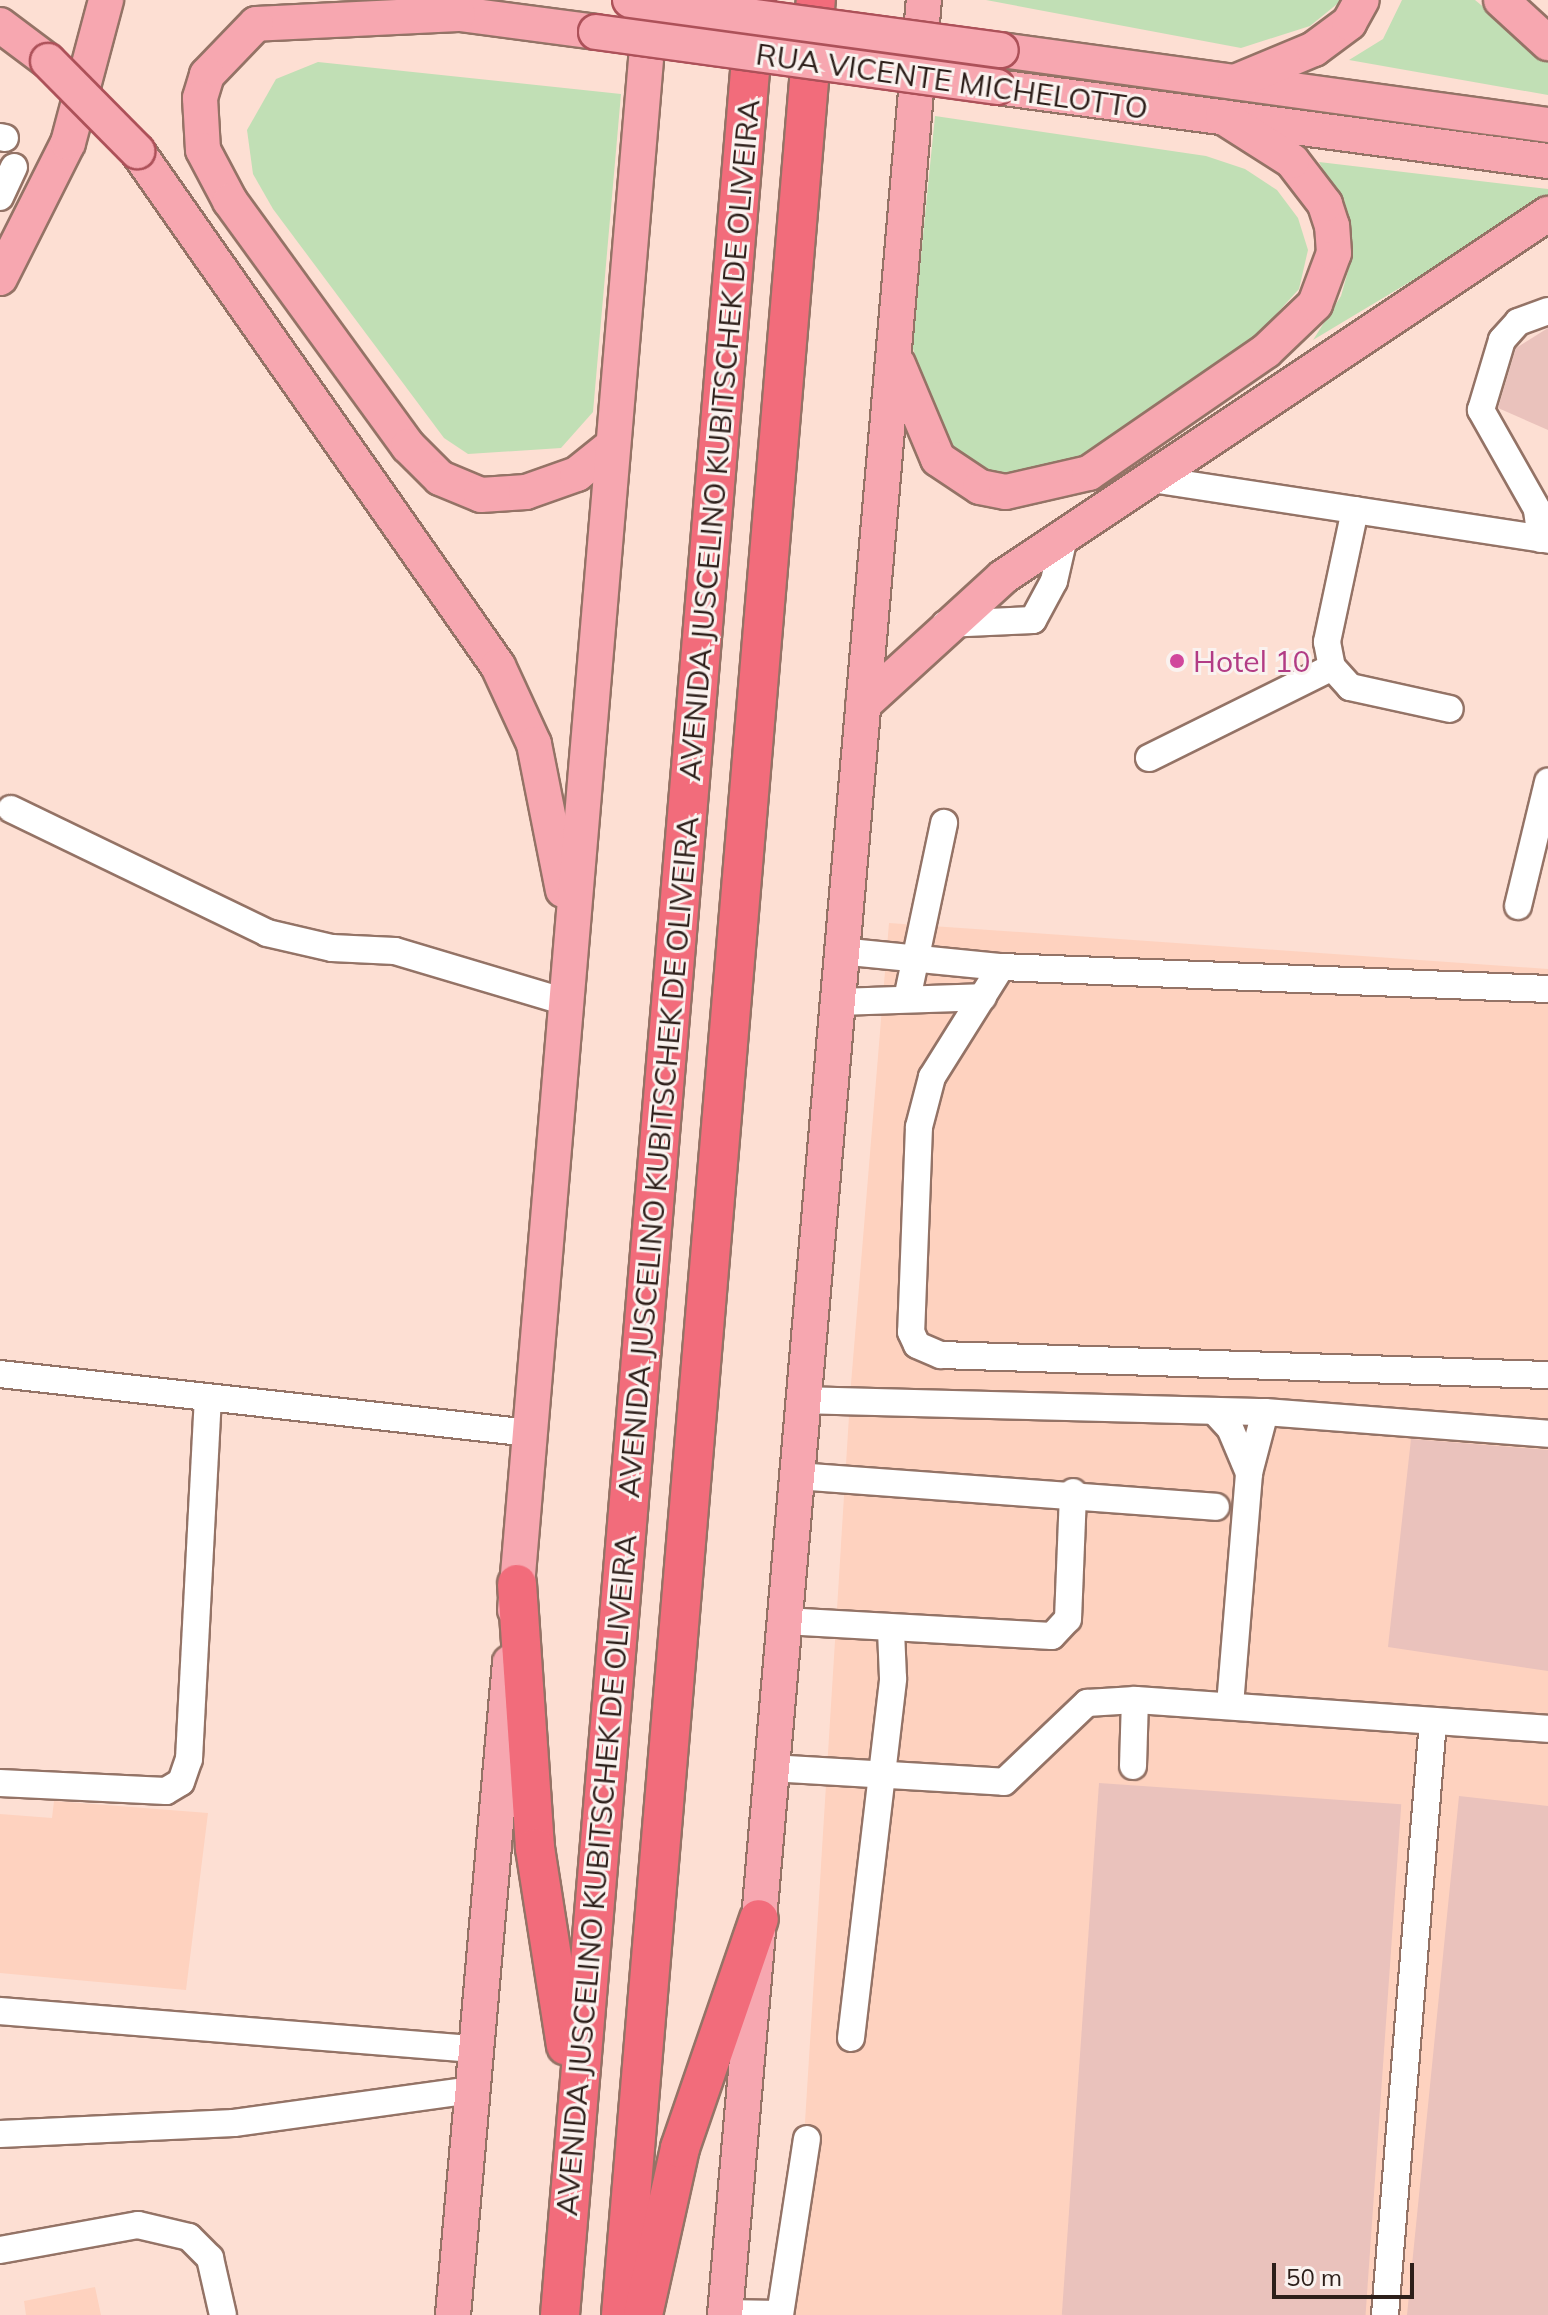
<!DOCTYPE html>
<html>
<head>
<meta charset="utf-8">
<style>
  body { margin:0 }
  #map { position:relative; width:1548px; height:2315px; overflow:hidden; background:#fddfd3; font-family:Mulish,sans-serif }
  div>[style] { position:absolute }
  .built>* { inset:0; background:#fed2bf }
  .green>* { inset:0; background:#c1dfb5 }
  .building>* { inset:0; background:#eac2bc; transform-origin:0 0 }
  .roads { filter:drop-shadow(2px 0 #947366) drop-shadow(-2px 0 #947366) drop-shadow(0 2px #947366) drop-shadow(0 -2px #947366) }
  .minor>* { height:26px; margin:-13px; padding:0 13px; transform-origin:13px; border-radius:13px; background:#fff }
  .major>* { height:34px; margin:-17px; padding:0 17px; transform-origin:17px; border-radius:17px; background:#f7a7b0 }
  .highway>* { height:38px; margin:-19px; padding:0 19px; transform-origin:19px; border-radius:19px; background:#f26c7b }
  .bridges { filter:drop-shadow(2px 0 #ad5159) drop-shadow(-2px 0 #ad5159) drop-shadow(0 2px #ad5159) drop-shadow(0 -2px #ad5159) }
  .major-bridge>* { height:34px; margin:-17px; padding:0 17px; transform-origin:17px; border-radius:17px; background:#f7a7b0 }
  .dots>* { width:22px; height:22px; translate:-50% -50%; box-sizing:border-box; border:4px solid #faf2ef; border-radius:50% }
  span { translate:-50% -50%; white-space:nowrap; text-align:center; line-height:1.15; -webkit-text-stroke:6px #faf2ef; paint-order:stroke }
  .street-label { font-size:30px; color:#2d1f1a }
  .hotel-label { font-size:30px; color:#b23c85 }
  .left { translate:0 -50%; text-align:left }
  .scale { position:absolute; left:1272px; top:2263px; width:142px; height:36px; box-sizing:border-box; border:4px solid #2d1f1a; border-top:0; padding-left:10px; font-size:24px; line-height:28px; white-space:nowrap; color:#2d1f1a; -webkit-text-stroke:6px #faf2ef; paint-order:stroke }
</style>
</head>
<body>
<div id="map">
  <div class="built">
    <div style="clip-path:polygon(889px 923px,1548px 969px,1548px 2315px,793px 2315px,851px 1384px)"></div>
    <div style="clip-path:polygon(54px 1801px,208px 1813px,186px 1990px,0 1973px,0 1814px,52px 1818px)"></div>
    <div style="clip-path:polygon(95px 2287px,101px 2315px,26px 2315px,24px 2301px)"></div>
  </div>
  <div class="green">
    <div style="clip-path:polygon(986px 0,1342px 0,1310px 26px,1241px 48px)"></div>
    <div style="clip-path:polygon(1402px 0,1475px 0,1548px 60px,1548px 95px,1349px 60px,1383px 39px)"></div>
    <div style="clip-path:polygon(318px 62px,621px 94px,593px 412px,561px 448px,468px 454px,444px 438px,273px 209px,253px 174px,247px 130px,276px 79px)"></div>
    <div style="clip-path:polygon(935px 116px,1206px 156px,1245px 169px,1277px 190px,1298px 218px,1308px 250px,1299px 289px,1261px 331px,1108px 447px,1063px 471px,989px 474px,960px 458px,937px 429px,912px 345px)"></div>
    <div style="clip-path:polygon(1319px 162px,1548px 189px,1548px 199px,1313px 340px,1341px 296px,1352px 257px,1347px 213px)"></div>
  </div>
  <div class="building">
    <div style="clip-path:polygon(1548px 328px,1548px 430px,1498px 408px,1516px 348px)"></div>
    <div style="clip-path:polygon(1411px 1439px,1548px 1450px,1548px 1671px,1388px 1647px)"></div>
    <div style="left:1099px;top:1783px;width:303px;height:533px;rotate:4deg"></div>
    <div style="clip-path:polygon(1459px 1796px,1548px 1806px,1548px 2315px,1407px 2315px)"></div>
  </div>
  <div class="roads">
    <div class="minor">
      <div style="left:0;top:137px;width:5px;rotate:11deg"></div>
      <div style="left:0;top:197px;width:33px;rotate:-65deg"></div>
      <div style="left:1145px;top:478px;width:408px;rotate:8.7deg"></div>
      <div style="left:1355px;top:510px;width:135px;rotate:102deg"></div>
      <div style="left:1327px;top:642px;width:25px;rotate:79deg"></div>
      <div style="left:1332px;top:667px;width:27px;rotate:48deg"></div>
      <div style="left:1350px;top:687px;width:102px;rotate:12.4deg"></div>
      <div style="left:1541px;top:539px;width:30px;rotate:-98deg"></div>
      <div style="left:1537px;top:509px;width:114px;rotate:-119.5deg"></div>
      <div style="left:1481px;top:410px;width:73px;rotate:-73.3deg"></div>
      <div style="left:1502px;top:340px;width:24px;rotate:-48deg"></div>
      <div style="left:1518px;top:322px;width:32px;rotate:-20deg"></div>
      <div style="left:945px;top:624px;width:88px;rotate:-2.6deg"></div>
      <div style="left:1033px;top:620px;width:44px;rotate:-61.7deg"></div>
      <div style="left:1054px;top:581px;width:49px;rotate:-77.1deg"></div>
      <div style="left:1149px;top:758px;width:204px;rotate:-26.4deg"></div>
      <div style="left:11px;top:809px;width:284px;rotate:25.8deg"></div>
      <div style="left:267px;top:933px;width:67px;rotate:13deg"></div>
      <div style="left:332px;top:948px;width:63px;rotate:2.7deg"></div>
      <div style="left:395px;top:951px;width:178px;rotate:16.6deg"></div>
      <div style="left:1518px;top:906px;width:128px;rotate:-76.4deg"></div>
      <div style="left:840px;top:951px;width:162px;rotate:5.7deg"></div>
      <div style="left:1001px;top:967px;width:547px;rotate:2.3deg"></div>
      <div style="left:1001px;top:967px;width:130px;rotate:122.1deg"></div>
      <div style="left:932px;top:1077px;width:52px;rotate:104.6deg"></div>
      <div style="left:919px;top:1127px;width:205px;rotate:92.2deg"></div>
      <div style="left:911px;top:1332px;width:14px;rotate:65deg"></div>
      <div style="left:917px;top:1345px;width:26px;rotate:23deg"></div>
      <div style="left:941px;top:1355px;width:607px;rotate:1.89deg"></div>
      <div style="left:907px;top:999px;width:180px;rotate:-78.1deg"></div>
      <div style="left:836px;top:1002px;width:147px;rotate:-1.9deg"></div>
      <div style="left:0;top:1374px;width:533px;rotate:6.35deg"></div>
      <div style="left:802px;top:1400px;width:463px;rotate:1.5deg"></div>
      <div style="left:1265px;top:1412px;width:284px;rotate:4.4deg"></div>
      <div style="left:1214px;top:1411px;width:23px;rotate:47deg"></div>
      <div style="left:1230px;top:1428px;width:49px;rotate:67.1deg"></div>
      <div style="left:796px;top:1476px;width:421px;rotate:4.2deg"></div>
      <div style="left:784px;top:1621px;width:268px;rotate:3.2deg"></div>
      <div style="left:1052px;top:1636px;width:23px;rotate:-47deg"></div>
      <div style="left:1068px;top:1619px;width:127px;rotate:-87.7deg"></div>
      <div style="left:1230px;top:1705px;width:233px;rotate:-85.3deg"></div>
      <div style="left:1249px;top:1473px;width:63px;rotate:-75.3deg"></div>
      <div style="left:1133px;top:1766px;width:66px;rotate:-88.3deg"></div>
      <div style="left:771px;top:1768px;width:233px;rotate:3.4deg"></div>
      <div style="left:1004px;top:1782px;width:115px;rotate:-43.6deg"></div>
      <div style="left:1087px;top:1703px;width:48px;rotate:-3.6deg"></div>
      <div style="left:1135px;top:1700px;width:414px;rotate:4deg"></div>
      <div style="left:0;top:1783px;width:166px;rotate:2.8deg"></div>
      <div style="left:166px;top:1791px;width:17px;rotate:-31deg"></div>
      <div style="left:181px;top:1782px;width:24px;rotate:-71deg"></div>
      <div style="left:189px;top:1759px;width:361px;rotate:-87deg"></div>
      <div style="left:0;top:2011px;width:478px;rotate:4.6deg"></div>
      <div style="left:851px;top:2038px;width:362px;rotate:-83.3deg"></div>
      <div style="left:893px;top:1678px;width:48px;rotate:-92.4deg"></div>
      <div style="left:0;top:2134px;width:234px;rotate:-2.7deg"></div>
      <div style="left:234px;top:2123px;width:241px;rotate:-7.9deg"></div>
      <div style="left:0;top:2250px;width:140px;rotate:-10.3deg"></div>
      <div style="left:138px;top:2225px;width:52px;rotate:13.2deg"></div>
      <div style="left:189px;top:2237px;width:30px;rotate:45deg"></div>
      <div style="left:210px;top:2258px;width:58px;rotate:77.2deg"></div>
      <div style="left:725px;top:2313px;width:55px;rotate:1deg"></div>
      <div style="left:780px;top:2315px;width:178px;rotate:-81.3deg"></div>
      <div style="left:1385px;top:2315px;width:596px;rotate:-85.38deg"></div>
    </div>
    <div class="major">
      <div style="left:1501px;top:0;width:64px;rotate:42.5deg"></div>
      <div style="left:437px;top:11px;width:160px;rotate:7.5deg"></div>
      <div style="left:458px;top:14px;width:202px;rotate:177.2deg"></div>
      <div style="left:256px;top:24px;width:71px;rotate:133.9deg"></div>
      <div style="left:207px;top:75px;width:24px;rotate:107deg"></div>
      <div style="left:200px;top:98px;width:52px;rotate:86.7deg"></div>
      <div style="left:203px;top:150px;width:58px;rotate:62.1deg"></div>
      <div style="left:230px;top:201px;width:303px;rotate:54deg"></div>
      <div style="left:408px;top:446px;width:45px;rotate:45deg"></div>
      <div style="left:440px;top:478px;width:44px;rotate:22.5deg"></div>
      <div style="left:481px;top:495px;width:45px;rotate:-3.8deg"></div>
      <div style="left:526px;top:492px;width:54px;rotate:-19.4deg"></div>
      <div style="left:577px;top:474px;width:46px;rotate:-38.9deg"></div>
      <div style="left:0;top:25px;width:60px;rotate:36.9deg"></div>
      <div style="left:1001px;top:50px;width:552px;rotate:7.81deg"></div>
      <div style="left:1235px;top:82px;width:86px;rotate:-22.7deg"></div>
      <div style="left:1314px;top:49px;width:44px;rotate:-36.6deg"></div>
      <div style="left:1349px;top:23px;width:26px;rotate:-61deg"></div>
      <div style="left:997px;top:87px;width:556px;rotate:7.65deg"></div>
      <div style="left:137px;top:151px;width:629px;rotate:54.97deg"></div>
      <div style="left:498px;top:666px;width:86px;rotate:65.2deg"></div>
      <div style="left:534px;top:744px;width:149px;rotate:78.8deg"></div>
      <div style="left:0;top:278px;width:151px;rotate:-63.3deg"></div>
      <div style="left:68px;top:143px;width:148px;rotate:-75.1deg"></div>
      <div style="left:898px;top:364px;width:103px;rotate:67.2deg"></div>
      <div style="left:938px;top:459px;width:50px;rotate:33.7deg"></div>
      <div style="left:980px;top:487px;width:26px;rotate:11deg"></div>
      <div style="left:1006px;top:492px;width:85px;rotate:-12.9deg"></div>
      <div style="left:1089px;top:473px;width:215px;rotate:-34.6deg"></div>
      <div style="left:1266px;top:351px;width:68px;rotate:-43.8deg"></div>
      <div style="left:1315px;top:304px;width:54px;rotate:-69.6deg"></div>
      <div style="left:1334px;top:253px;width:27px;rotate:-94deg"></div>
      <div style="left:1332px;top:226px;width:23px;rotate:-108deg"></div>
      <div style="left:1325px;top:204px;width:54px;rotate:-127.5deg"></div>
      <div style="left:1292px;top:161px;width:82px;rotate:-147.5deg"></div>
      <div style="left:863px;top:705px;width:190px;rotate:-42.4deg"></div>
      <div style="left:1003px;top:577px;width:655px;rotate:-33.67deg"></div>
      <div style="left:515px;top:1610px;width:1616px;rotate:-85.17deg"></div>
      <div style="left:453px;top:2315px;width:655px;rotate:-85.01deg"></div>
      <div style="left:725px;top:2315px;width:2324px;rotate:-85.09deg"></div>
    </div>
    <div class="highway">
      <div style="left:517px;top:1584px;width:265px;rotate:86.1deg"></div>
      <div style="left:535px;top:1848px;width:200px;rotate:81.1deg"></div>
      <div style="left:560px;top:2315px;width:2323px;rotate:-85.16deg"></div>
      <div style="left:621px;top:2315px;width:2323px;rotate:-85.19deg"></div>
      <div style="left:643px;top:2315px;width:171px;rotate:-77.5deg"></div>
      <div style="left:680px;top:2148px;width:242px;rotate:-71deg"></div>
    </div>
  </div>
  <div class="bridges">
    <div class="major-bridge">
      <div style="left:630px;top:0;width:374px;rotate:7.7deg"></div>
      <div style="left:596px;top:32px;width:405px;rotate:7.8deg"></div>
      <div style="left:48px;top:61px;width:127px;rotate:45.3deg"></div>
    </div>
  </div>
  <div class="dots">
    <div style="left:1177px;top:661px;background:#d1479c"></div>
  </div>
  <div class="street-label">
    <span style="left:952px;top:81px;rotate:8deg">RUA VICENTE MICHELOTTO</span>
    <span style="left:719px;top:440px;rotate:-85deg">AVENIDA JUSCELINO KUBITSCHEK DE OLIVEIRA</span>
    <span style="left:658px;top:1157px;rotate:-85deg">AVENIDA JUSCELINO KUBITSCHEK DE OLIVEIRA</span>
    <span style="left:596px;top:1875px;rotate:-85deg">AVENIDA JUSCELINO KUBITSCHEK DE OLIVEIRA</span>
  </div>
  <div class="hotel-label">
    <span class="left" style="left:1193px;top:661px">Hotel 10</span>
  </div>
  <div class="scale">50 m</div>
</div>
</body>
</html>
